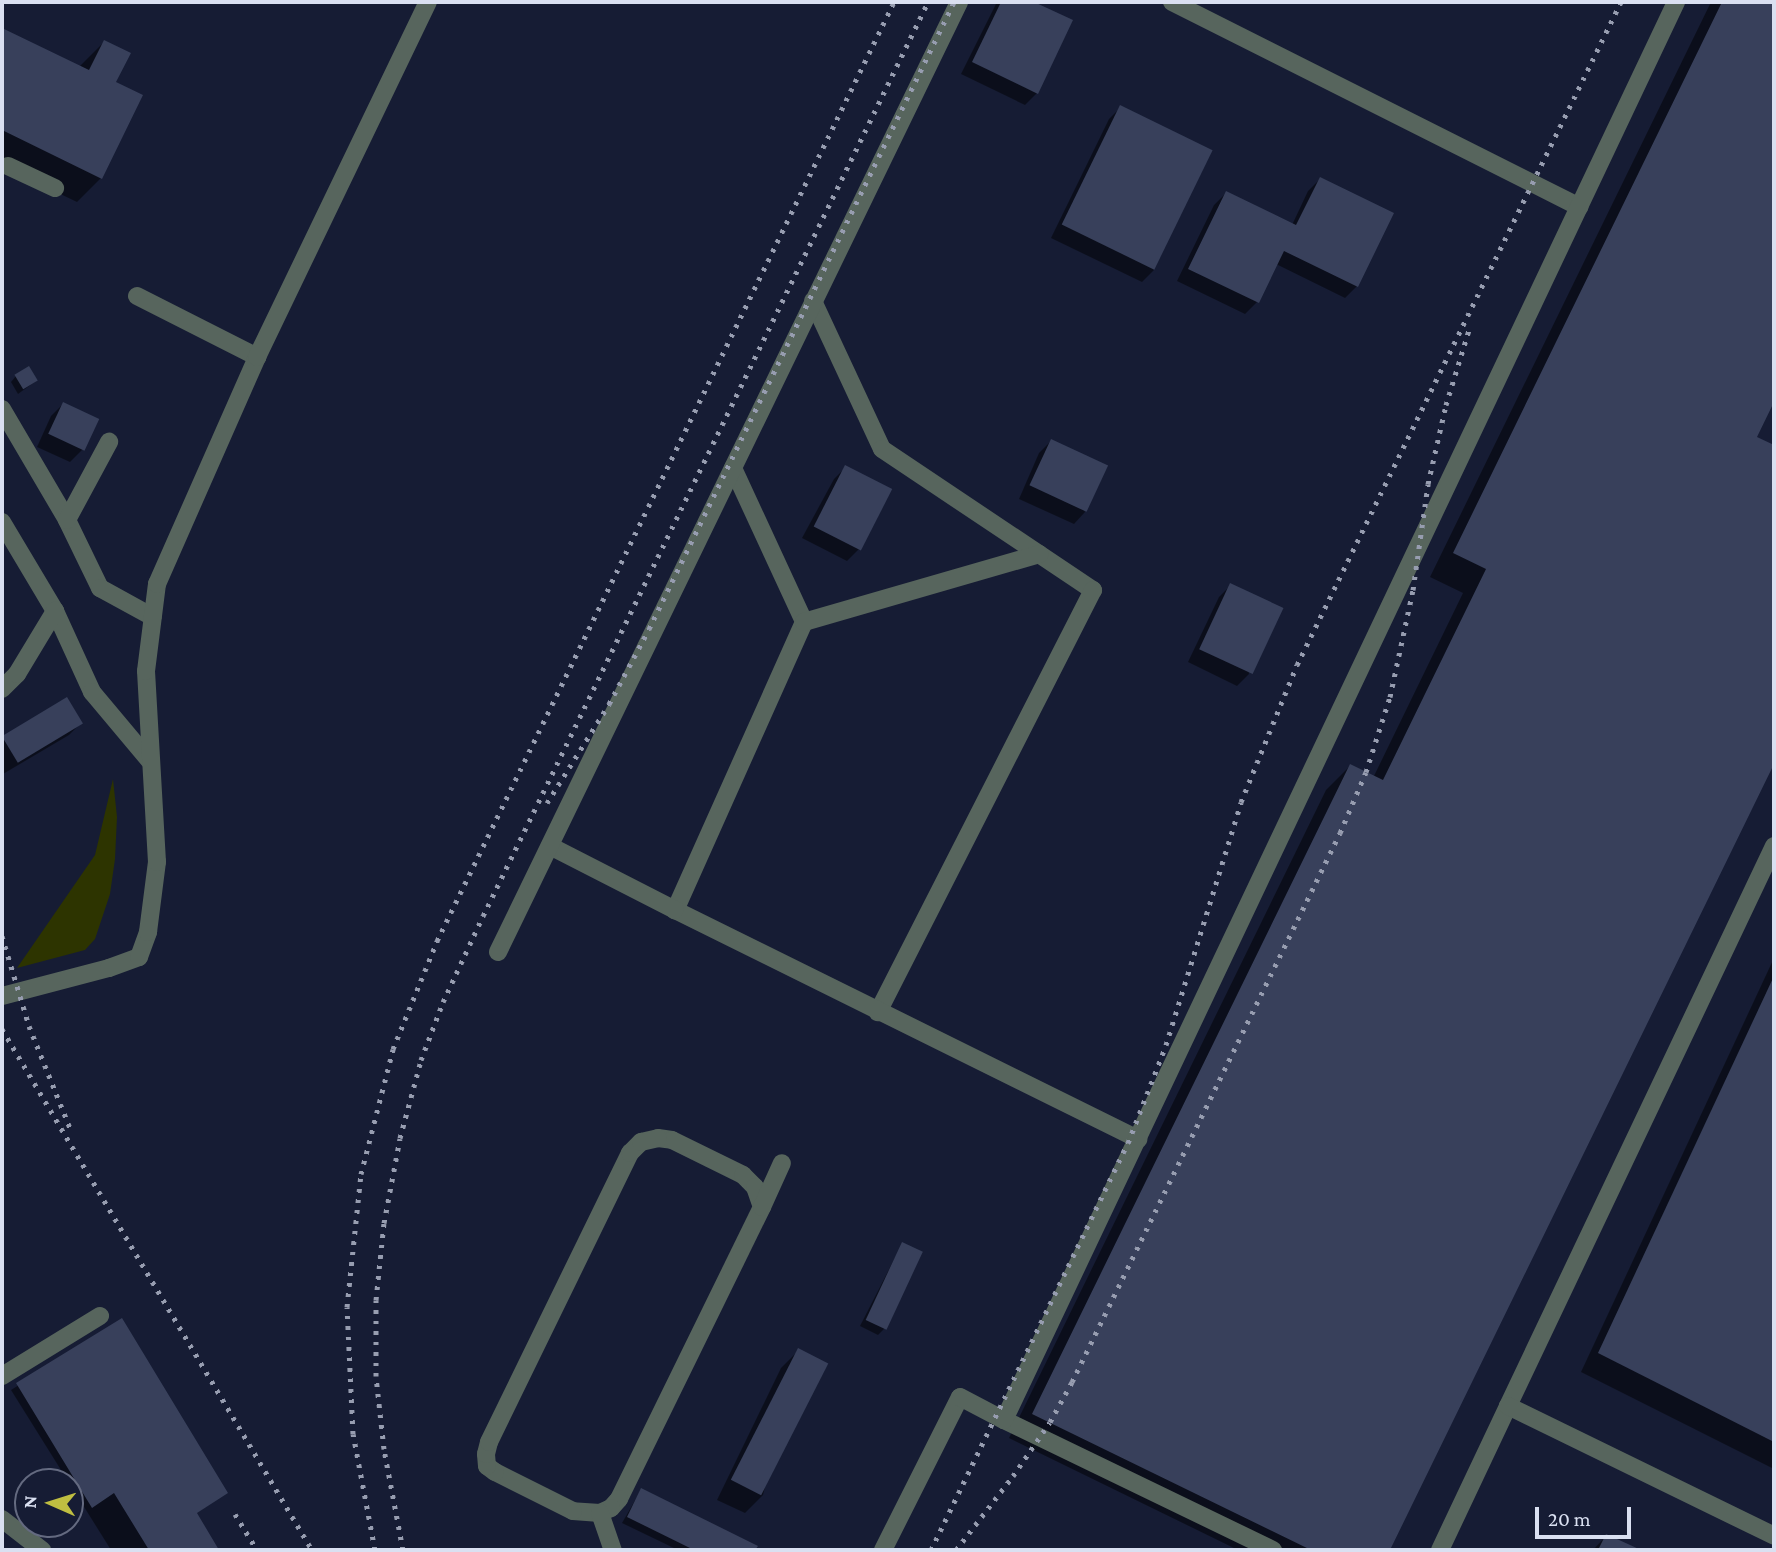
<!DOCTYPE html>
<html>
<head>
<meta charset="utf-8">
<style>
  body { margin:0 }
  #map { position:relative; width:1776px; height:1552px; overflow:hidden; background:#161c34; font-family:"Crimson Pro",serif }
  div>[style] { position:absolute }
  .green>* { inset:0; background:#2d3400 }
  .shadow>* { inset:0; background:#0007 }
  .building>* { inset:0; background:#38405b; transform-origin:0 0 }
  .minor>* { height:18px; margin:-9px; padding:0 9px; transform-origin:9px; border-radius:9px; background:#57655d }
  .rail>* { height:5px; margin-top:-2.5px; transform-origin:0; background:repeating-linear-gradient(90deg,#979db0 0 3.5px,transparent 0 10.5px) }
  span { translate:-50% -50%; white-space:nowrap; text-align:center; line-height:1.15; -webkit-text-stroke:6px #161c34; paint-order:stroke }
  .frame { position:absolute; inset:0; border:4px solid #dae0f1; pointer-events:none }
  .north { position:absolute; left:14px; top:1468px; width:70px; height:70px; box-sizing:border-box; background:#161c34; border:2px solid #646a80; border-radius:50%; rotate:273deg; font-size:19px; font-weight:700; line-height:28px; text-align:center; color:#dae0f1 }
  .north::after { content:''; display:block; margin:auto; width:24px; height:32px; background:#bfbe41; clip-path:polygon(50% 0,100% 100%,50% 72%,0 100%) }
  .scale { position:absolute; left:1535px; top:1507px; width:96px; height:32px; box-sizing:border-box; border:4px solid #dae0f1; border-top:0; padding-left:9px; font-size:21px; line-height:24px; white-space:nowrap; color:#dae0f1; -webkit-text-stroke:5px #161c34; paint-order:stroke }
</style>
</head>
<body>
<div id="map">
  <div class="green">
    <div style="clip-path:polygon(113px 779px,117px 817px,115px 859px,110px 894px,95px 939px,85px 950px,17px 968px,95px 855px)"></div>
  </div>
  <div class="shadow">
    <div style="clip-path:polygon(997px 2px,1030px 2px,1071px 21px,1037px 93px,1025px 105px,961px 74px)"></div>
    <div style="clip-path:polygon(1711px 2px,1774px 2px,1774px 398px,1755px 437px,1774px 447px,1774px 760px,1388px 1550px,1238px 1550px,1009px 1438px,1326px 790px,1350px 766px,1373px 778px,1463px 593px,1430px 577px)"></div>
    <div style="clip-path:polygon(2px 30px,79px 67px,104px 42px,114px 83px,101px 178px,77px 202px,2px 166px)"></div>
    <div style="clip-path:polygon(1121px 107px,1154px 270px,1142px 282px,1051px 238px,1109px 119px)"></div>
    <div style="clip-path:polygon(1320px 179px,1357px 286px,1345px 298px,1276px 264px,1257px 302px,1245px 314px,1177px 281px,1214px 205px,1226px 193px,1292px 225px,1308px 191px)"></div>
    <div style="clip-path:polygon(16px 376px,36px 381px,18px 394px,11px 382px)"></div>
    <div style="clip-path:polygon(63px 404px,97px 420px,82px 450px,70px 462px,37px 447px,51px 416px)"></div>
    <div style="clip-path:polygon(1051px 441px,1085px 512px,1074px 524px,1019px 499px,1039px 453px)"></div>
    <div style="clip-path:polygon(846px 467px,890px 490px,859px 549px,847px 561px,802px 538px,834px 479px)"></div>
    <div style="clip-path:polygon(1231px 585px,1249px 674px,1237px 686px,1188px 662px,1219px 597px)"></div>
    <div style="clip-path:polygon(67px 699px,81px 723px,69px 735px,3px 774px,2px 738px)"></div>
    <div style="clip-path:polygon(1774px 958px,1774px 1469px,1581px 1372px)"></div>
    <div style="clip-path:polygon(902px 1244px,884px 1329px,878px 1335px,860px 1326px)"></div>
    <div style="clip-path:polygon(121px 1321px,226px 1493px,195px 1514px,217px 1550px,111px 1550px,11px 1390px)"></div>
    <div style="clip-path:polygon(799px 1350px,763px 1495px,745px 1513px,717px 1500px,781px 1368px)"></div>
    <div style="clip-path:polygon(641px 1490px,755px 1546px,754px 1550px,678px 1550px,622px 1523px)"></div>
    <div style="clip-path:polygon(1606px 1536px,1637px 1550px,1593px 1550px)"></div>
  </div>
  <div class="building">
    <div style="clip-path:polygon(1001px 2px,1034px 2px,1073px 20px,1038px 94px,972px 62px)"></div>
    <div style="clip-path:polygon(1722px 2px,1774px 2px,1774px 402px,1757px 437px,1774px 445px,1774px 764px,1390px 1550px,1311px 1550px,1032px 1414px,1350px 764px,1383px 780px,1486px 569px,1453px 553px)"></div>
    <div style="clip-path:polygon(2px 28px,89px 70px,104px 40px,131px 53px,116px 82px,143px 95px,102px 179px,2px 130px)"></div>
    <div style="left:1120px;top:105px;width:103px;height:133px;rotate:26deg"></div>
    <div style="clip-path:polygon(1320px 177px,1394px 213px,1358px 287px,1284px 251px,1259px 303px,1188px 269px,1226px 191px,1296px 225px)"></div>
    <div style="left:29px;top:366px;width:17px;height:17px;rotate:59deg"></div>
    <div style="left:63px;top:402px;width:40px;height:35px;rotate:25deg"></div>
    <div style="left:1051px;top:439px;width:63px;height:51px;rotate:25deg"></div>
    <div style="left:845px;top:465px;width:53px;height:69px;rotate:27deg"></div>
    <div style="left:1230px;top:583px;width:59px;height:73px;rotate:25deg"></div>
    <div style="left:67px;top:697px;width:31px;height:76px;rotate:59deg"></div>
    <div style="clip-path:polygon(1774px 976px,1774px 1442px,1598px 1353px)"></div>
    <div style="left:902px;top:1242px;width:23px;height:86px;rotate:25deg"></div>
    <div style="clip-path:polygon(122px 1318px,228px 1493px,197px 1513px,219px 1550px,149px 1550px,114px 1493px,92px 1508px,16px 1383px)"></div>
    <div style="left:798px;top:1348px;width:34px;height:148px;rotate:27deg"></div>
    <div style="clip-path:polygon(641px 1488px,758px 1546px,755px 1550px,694px 1550px,627px 1517px)"></div>
    <div style="clip-path:polygon(1606px 1534px,1641px 1550px,1598px 1550px)"></div>
  </div>
  <div class="minor">
    <div style="left:1172px;top:2px;width:456px;rotate:26.7deg"></div>
    <div style="left:8px;top:166px;width:52px;rotate:25.1deg"></div>
    <div style="left:137px;top:296px;width:135px;rotate:26.9deg"></div>
    <div style="left:813px;top:301px;width:163px;rotate:65deg"></div>
    <div style="left:882px;top:449px;width:254px;rotate:33.8deg"></div>
    <div style="left:1093px;top:590px;width:474px;rotate:117deg"></div>
    <div style="left:2px;top:409px;width:129px;rotate:59.6deg"></div>
    <div style="left:67px;top:520px;width:76px;rotate:64.1deg"></div>
    <div style="left:100px;top:588px;width:60px;rotate:28.7deg"></div>
    <div style="left:733px;top:468px;width:170px;rotate:65.2deg"></div>
    <div style="left:804px;top:622px;width:316px;rotate:114.1deg"></div>
    <div style="left:675px;top:910px;width:517px;rotate:26.32deg"></div>
    <div style="left:67px;top:520px;width:89px;rotate:-61.7deg"></div>
    <div style="left:2px;top:522px;width:104px;rotate:59.2deg"></div>
    <div style="left:55px;top:611px;width:89px;rotate:65.4deg"></div>
    <div style="left:92px;top:692px;width:89px;rotate:50deg"></div>
    <div style="left:804px;top:622px;width:245px;rotate:-16.1deg"></div>
    <div style="left:2px;top:689px;width:21px;rotate:-45deg"></div>
    <div style="left:17px;top:674px;width:74px;rotate:-58.9deg"></div>
    <div style="left:550px;top:846px;width:140px;rotate:27.1deg"></div>
    <div style="left:498px;top:952px;width:1056px;rotate:-64.11deg"></div>
    <div style="left:2px;top:996px;width:111px;rotate:-14.7deg"></div>
    <div style="left:109px;top:968px;width:32px;rotate:-20deg"></div>
    <div style="left:139px;top:957px;width:27px;rotate:-70deg"></div>
    <div style="left:148px;top:932px;width:71px;rotate:-82.7deg"></div>
    <div style="left:157px;top:862px;width:191px;rotate:-93.3deg"></div>
    <div style="left:146px;top:671px;width:88px;rotate:-82.8deg"></div>
    <div style="left:157px;top:584px;width:248px;rotate:-66.2deg"></div>
    <div style="left:257px;top:357px;width:394px;rotate:-64.3deg"></div>
    <div style="left:658px;top:1138px;width:14px;rotate:8deg"></div>
    <div style="left:672px;top:1140px;width:79px;rotate:26.2deg"></div>
    <div style="left:743px;top:1175px;width:17px;rotate:45deg"></div>
    <div style="left:755px;top:1187px;width:21px;rotate:71deg"></div>
    <div style="left:762px;top:1207px;width:325px;rotate:116.1deg"></div>
    <div style="left:619px;top:1499px;width:12px;rotate:132deg"></div>
    <div style="left:611px;top:1508px;width:12px;rotate:156deg"></div>
    <div style="left:600px;top:1513px;width:27px;rotate:-176deg"></div>
    <div style="left:573px;top:1511px;width:87px;rotate:-153.4deg"></div>
    <div style="left:495px;top:1472px;width:10px;rotate:-143deg"></div>
    <div style="left:487px;top:1466px;width:12px;rotate:-95deg"></div>
    <div style="left:486px;top:1454px;width:12px;rotate:-76deg"></div>
    <div style="left:489px;top:1442px;width:322px;rotate:-64deg"></div>
    <div style="left:630px;top:1153px;width:16px;rotate:-45deg"></div>
    <div style="left:641px;top:1142px;width:17px;rotate:-13deg"></div>
    <div style="left:762px;top:1207px;width:48px;rotate:-65.6deg"></div>
    <div style="left:2px;top:1376px;width:115px;rotate:-31.5deg"></div>
    <div style="left:1508px;top:1406px;width:620px;rotate:-64.59deg"></div>
    <div style="left:600px;top:1513px;width:39px;rotate:71deg"></div>
    <div style="left:2px;top:1519px;width:51px;rotate:37.8deg"></div>
    <div style="left:883px;top:1550px;width:171px;rotate:-63.3deg"></div>
    <div style="left:960px;top:1397px;width:50px;rotate:27.6deg"></div>
    <div style="left:1273px;top:1550px;width:299px;rotate:-154.2deg"></div>
    <div style="left:1004px;top:1420px;width:1569px;rotate:-64.64deg"></div>
    <div style="left:1440px;top:1550px;width:159px;rotate:-64.7deg"></div>
    <div style="left:1508px;top:1406px;width:296px;rotate:26deg"></div>
  </div>
  <div class="rail">
    <div style="left:547px;top:803px;width:117px;rotate:-57.9deg"></div>
    <div style="left:609px;top:704px;width:85px;rotate:-61.9deg"></div>
    <div style="left:649px;top:629px;width:697px;rotate:-64.06deg"></div>
    <div style="left:2px;top:936px;width:94px;rotate:73.3deg"></div>
    <div style="left:29px;top:1026px;width:110px;rotate:68.1deg"></div>
    <div style="left:2px;top:1029px;width:606px;rotate:59.25deg"></div>
    <div style="left:235px;top:1514px;width:42px;rotate:58.6deg"></div>
    <div style="left:375px;top:1550px;width:118px;rotate:-100.7deg"></div>
    <div style="left:353px;top:1434px;width:127px;rotate:-92.7deg"></div>
    <div style="left:347px;top:1307px;width:134px;rotate:-84deg"></div>
    <div style="left:361px;top:1174px;width:129px;rotate:-75.6deg"></div>
    <div style="left:393px;top:1049px;width:117px;rotate:-67.8deg"></div>
    <div style="left:437px;top:941px;width:1044px;rotate:-64.05deg"></div>
    <div style="left:403px;top:1550px;width:103px;rotate:-100.7deg"></div>
    <div style="left:384px;top:1449px;width:73px;rotate:-96.3deg"></div>
    <div style="left:376px;top:1376px;width:76px;rotate:-90deg"></div>
    <div style="left:376px;top:1300px;width:77px;rotate:-84.1deg"></div>
    <div style="left:384px;top:1223px;width:86px;rotate:-79.3deg"></div>
    <div style="left:400px;top:1138px;width:81px;rotate:-74.9deg"></div>
    <div style="left:421px;top:1060px;width:62px;rotate:-69.2deg"></div>
    <div style="left:443px;top:1002px;width:95px;rotate:-65.1deg"></div>
    <div style="left:483px;top:916px;width:1017px;rotate:-64.04deg"></div>
    <div style="left:931px;top:1550px;width:452px;rotate:-64.2deg"></div>
    <div style="left:1128px;top:1143px;width:105px;rotate:-68.8deg"></div>
    <div style="left:1166px;top:1045px;width:254px;rotate:-72.8deg"></div>
    <div style="left:1241px;top:802px;width:148px;rotate:-67.8deg"></div>
    <div style="left:1297px;top:665px;width:738px;rotate:-63.96deg"></div>
    <div style="left:956px;top:1550px;width:93px;rotate:-52.4deg"></div>
    <div style="left:1013px;top:1476px;width:65px;rotate:-55.6deg"></div>
    <div style="left:1050px;top:1422px;width:46px;rotate:-61.2deg"></div>
    <div style="left:1072px;top:1382px;width:611px;rotate:-63.98deg"></div>
    <div style="left:1340px;top:833px;width:66px;rotate:-66.9deg"></div>
    <div style="left:1366px;top:772px;width:79px;rotate:-72.3deg"></div>
    <div style="left:1390px;top:697px;width:109px;rotate:-77.9deg"></div>
    <div style="left:1413px;top:590px;width:107px;rotate:-81.9deg"></div>
    <div style="left:1428px;top:484px;width:81px;rotate:-77.2deg"></div>
    <div style="left:1446px;top:405px;width:78px;rotate:-73deg"></div>
  </div>
  <div class="frame"></div>
  <div class="north">N</div>
  <div class="scale">20 m</div>
</div>
</body>
</html>
